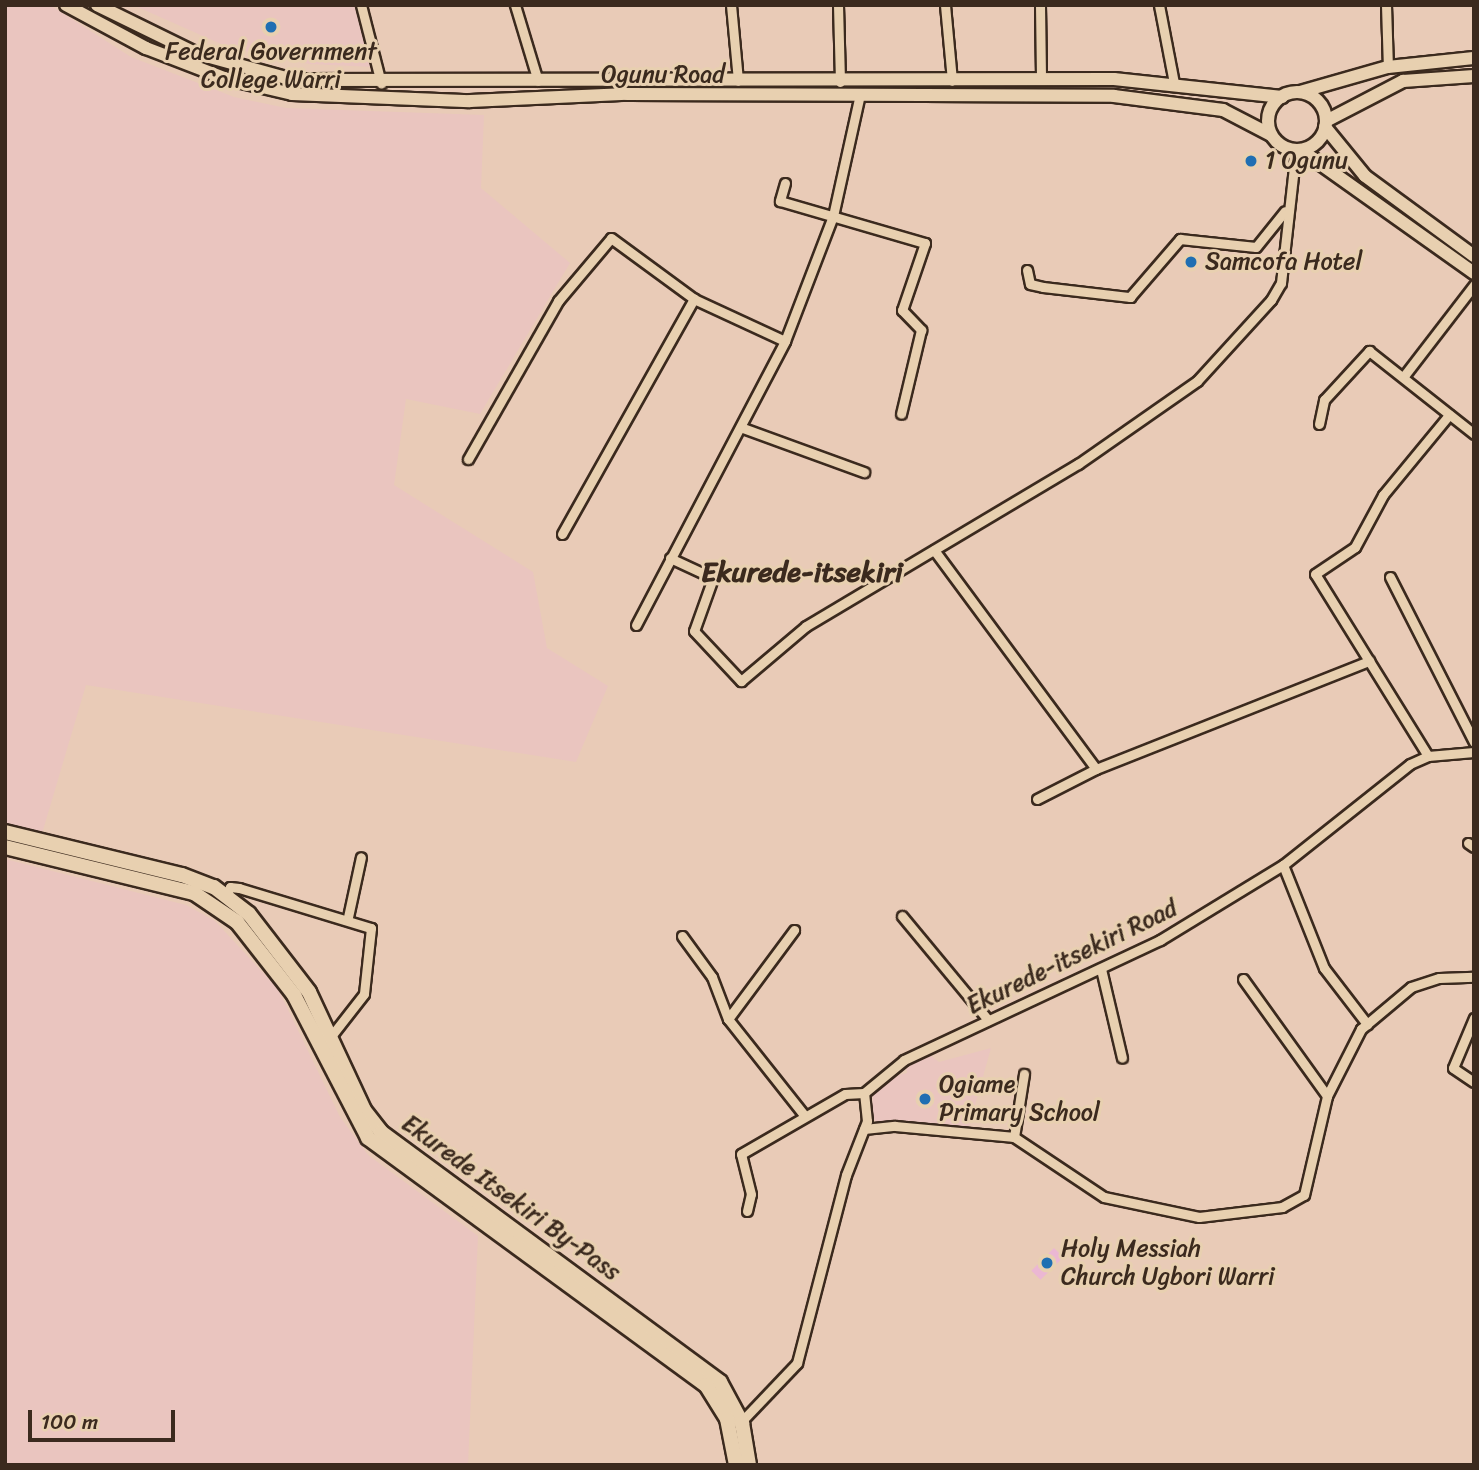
<!DOCTYPE html>
<html>
<head>
<meta charset="utf-8">
<style>
  body { margin:0 }
  #map { position:relative; width:1479px; height:1470px; overflow:hidden; background:#e9cbb7; font-family:Sriracha,sans-serif }
  div>[style] { position:absolute }
  .built>* { inset:0; background:#eac5bf }
  .building>* { inset:0; background:#ebb7d3; transform-origin:0 0 }
  .roads { filter:drop-shadow(2px 0 #3b2a1e) drop-shadow(-2px 0 #3b2a1e) drop-shadow(0 2px #3b2a1e) drop-shadow(0 -2px #3b2a1e) }
  .street>* { height:9px; margin:-4.5px; padding:0 4.5px; transform-origin:4.5px; border-radius:4.5px; background:#e8d0b0 }
  .secondary>* { height:12px; margin:-6px; padding:0 6px; transform-origin:6px; border-radius:6px; background:#e8d0b0 }
  .secondary>.ring { margin:-6px; padding:0; box-sizing:content-box; background:none; border:12px solid #e8d0b0; border-radius:50% }
  .primary>* { height:14px; margin:-7px; padding:0 7px; transform-origin:7px; border-radius:7px; background:#e8d0b0 }
  .dots>* { width:19px; height:19px; translate:-50% -50%; box-sizing:border-box; border:4px solid #e8d0b0; border-radius:50% }
  span { translate:-50% -50%; white-space:nowrap; text-align:center; line-height:1.15; -webkit-text-stroke:6px #e8d0b0; paint-order:stroke }
  .poi-label { font-size:24px; color:#3b2a1e }
  .left { translate:0 -50%; text-align:left }
  .street-label { font-size:24px; color:#3b2a1e }
  .quarter-label { font-size:28px; color:#3b2a1e; font-weight:700 }
  .frame { position:absolute; inset:0; border:7px solid #3b2a1e; pointer-events:none }
  .scale { position:absolute; left:28px; top:1410px; width:147px; height:32px; box-sizing:border-box; border:4px solid #3b2a1e; border-top:0; padding-left:9px; font-size:21px; line-height:24px; white-space:nowrap; color:#3b2a1e; -webkit-text-stroke:5px #e8d0b0; paint-order:stroke }
</style>
</head>
<body>
<div id="map">
  <div class="built">
    <div style="clip-path:polygon(5px 5px,50px 5px,131px 57px,234px 97px,286px 108px,484px 115px,481px 188px,570px 263px,480px 414px,406px 399px,394px 485px,533px 572px,547px 648px,608px 686px,576px 762px,86px 685px,41px 837px,5px 829px)"></div>
    <div style="clip-path:polygon(133px 5px,354px 5px,374px 67px,310px 64px,230px 48px)"></div>
    <div style="clip-path:polygon(5px 859px,186px 905px,215px 921px,278px 989px,340px 1117px,368px 1155px,478px 1236px,468px 1465px,5px 1465px)"></div>
    <div style="clip-path:polygon(991px 1048px,968px 1130px,878px 1124px,872px 1117px,873px 1082px,907px 1073px,905px 1061px,925px 1051px,939px 1062px)"></div>
  </div>
  <div class="building">
    <div style="left:1054px;top:1248px;width:13px;height:32px;rotate:45deg"></div>
  </div>
  <div class="roads">
    <div class="street">
      <div style="left:361px;top:5px;width:81px;rotate:75.6deg"></div>
      <div style="left:515px;top:5px;width:79px;rotate:73.2deg"></div>
      <div style="left:731px;top:5px;width:76px;rotate:84.7deg"></div>
      <div style="left:838px;top:5px;width:77px;rotate:88.5deg"></div>
      <div style="left:945px;top:5px;width:76px;rotate:84.7deg"></div>
      <div style="left:1040px;top:5px;width:75px;rotate:89.2deg"></div>
      <div style="left:1159px;top:5px;width:79px;rotate:79.1deg"></div>
      <div style="left:1386px;top:5px;width:62px;rotate:88.2deg"></div>
      <div style="left:785px;top:183px;width:19px;rotate:106deg"></div>
      <div style="left:780px;top:201px;width:151px;rotate:16.2deg"></div>
      <div style="left:925px;top:243px;width:71px;rotate:108.9deg"></div>
      <div style="left:902px;top:310px;width:28px;rotate:46deg"></div>
      <div style="left:921px;top:330px;width:86px;rotate:103.4deg"></div>
      <div style="left:1027px;top:270px;width:14px;rotate:78deg"></div>
      <div style="left:1030px;top:284px;width:13px;rotate:13deg"></div>
      <div style="left:1043px;top:287px;width:88px;rotate:6.6deg"></div>
      <div style="left:1130px;top:297px;width:77px;rotate:-49.2deg"></div>
      <div style="left:1180px;top:239px;width:76px;rotate:6deg"></div>
      <div style="left:1256px;top:247px;width:46px;rotate:-51.1deg"></div>
      <div style="left:1404px;top:376px;width:115px;rotate:-52.4deg"></div>
      <div style="left:1319px;top:424px;width:25px;rotate:-78deg"></div>
      <div style="left:1324px;top:400px;width:67px;rotate:-47.4deg"></div>
      <div style="left:1369px;top:351px;width:134px;rotate:38.3deg"></div>
      <div style="left:743px;top:428px;width:129px;rotate:20deg"></div>
      <div style="left:468px;top:459px;width:182px;rotate:-60.3deg"></div>
      <div style="left:558px;top:301px;width:82px;rotate:-49.9deg"></div>
      <div style="left:611px;top:238px;width:103px;rotate:36.3deg"></div>
      <div style="left:694px;top:299px;width:100px;rotate:24.8deg"></div>
      <div style="left:562px;top:534px;width:270px;rotate:-60.7deg"></div>
      <div style="left:934px;top:550px;width:272px;rotate:53.5deg"></div>
      <div style="left:670px;top:558px;width:47px;rotate:24.9deg"></div>
      <div style="left:713px;top:578px;width:56px;rotate:109.7deg"></div>
      <div style="left:694px;top:631px;width:69px;rotate:46.8deg"></div>
      <div style="left:741px;top:681px;width:85px;rotate:-40.2deg"></div>
      <div style="left:806px;top:626px;width:317px;rotate:-30.8deg"></div>
      <div style="left:1078px;top:464px;width:145px;rotate:-34.9deg"></div>
      <div style="left:1197px;top:381px;width:110px;rotate:-47.6deg"></div>
      <div style="left:1271px;top:300px;width:20px;rotate:-60deg"></div>
      <div style="left:1281px;top:283px;width:134px;rotate:-83.6deg"></div>
      <div style="left:1390px;top:577px;width:185px;rotate:63deg"></div>
      <div style="left:636px;top:625px;width:321px;rotate:-62.3deg"></div>
      <div style="left:785px;top:341px;width:134px;rotate:-69deg"></div>
      <div style="left:833px;top:216px;width:120px;rotate:-77.5deg"></div>
      <div style="left:1428px;top:756px;width:214px;rotate:-121.8deg"></div>
      <div style="left:1315px;top:574px;width:48px;rotate:-34deg"></div>
      <div style="left:1355px;top:547px;width:59px;rotate:-61.7deg"></div>
      <div style="left:1383px;top:495px;width:104px;rotate:-50.5deg"></div>
      <div style="left:1037px;top:799px;width:66px;rotate:-27deg"></div>
      <div style="left:1096px;top:769px;width:294px;rotate:-21.6deg"></div>
      <div style="left:1468px;top:843px;width:7px;rotate:34deg"></div>
      <div style="left:1283px;top:865px;width:111px;rotate:68.3deg"></div>
      <div style="left:1324px;top:968px;width:71px;rotate:52.5deg"></div>
      <div style="left:226px;top:895px;width:9px;rotate:-63deg"></div>
      <div style="left:230px;top:887px;width:9px;rotate:6deg"></div>
      <div style="left:239px;top:888px;width:138px;rotate:16.9deg"></div>
      <div style="left:371px;top:928px;width:66px;rotate:96.1deg"></div>
      <div style="left:364px;top:994px;width:52px;rotate:128deg"></div>
      <div style="left:902px;top:916px;width:135px;rotate:50.4deg"></div>
      <div style="left:348px;top:917px;width:61px;rotate:-77.8deg"></div>
      <div style="left:682px;top:936px;width:51px;rotate:53.8deg"></div>
      <div style="left:712px;top:977px;width:45px;rotate:69.1deg"></div>
      <div style="left:728px;top:1019px;width:122px;rotate:51.6deg"></div>
      <div style="left:1101px;top:969px;width:91px;rotate:76.7deg"></div>
      <div style="left:1243px;top:979px;width:144px;rotate:54.3deg"></div>
      <div style="left:1474px;top:1018px;width:54px;rotate:112.8deg"></div>
      <div style="left:1453px;top:1068px;width:25px;rotate:34deg"></div>
      <div style="left:728px;top:1019px;width:111px;rotate:-53.4deg"></div>
      <div style="left:864px;top:1093px;width:52px;rotate:-39.5deg"></div>
      <div style="left:904px;top:1060px;width:283px;rotate:-25.1deg"></div>
      <div style="left:1160px;top:940px;width:144px;rotate:-31.4deg"></div>
      <div style="left:1283px;top:865px;width:162px;rotate:-38.5deg"></div>
      <div style="left:1410px;top:764px;width:20px;rotate:-24deg"></div>
      <div style="left:1428px;top:756px;width:46px;rotate:-5deg"></div>
      <div style="left:864px;top:1129px;width:31px;rotate:-6deg"></div>
      <div style="left:895px;top:1126px;width:120px;rotate:5.3deg"></div>
      <div style="left:1014px;top:1137px;width:108px;rotate:33.7deg"></div>
      <div style="left:1104px;top:1197px;width:97px;rotate:11.9deg"></div>
      <div style="left:1199px;top:1217px;width:84px;rotate:-6.9deg"></div>
      <div style="left:1282px;top:1207px;width:25px;rotate:-29deg"></div>
      <div style="left:1304px;top:1195px;width:102px;rotate:-76.9deg"></div>
      <div style="left:1327px;top:1096px;width:75px;rotate:-63.1deg"></div>
      <div style="left:1361px;top:1029px;width:65px;rotate:-40deg"></div>
      <div style="left:1411px;top:987px;width:29px;rotate:-18deg"></div>
      <div style="left:1439px;top:978px;width:35px;rotate:-2deg"></div>
      <div style="left:1014px;top:1137px;width:64px;rotate:-81deg"></div>
      <div style="left:747px;top:1211px;width:17px;rotate:-77deg"></div>
      <div style="left:751px;top:1194px;width:41px;rotate:-104deg"></div>
      <div style="left:741px;top:1154px;width:120px;rotate:-30deg"></div>
      <div style="left:845px;top:1094px;width:19px;rotate:-3deg"></div>
      <div style="left:739px;top:1424px;width:84px;rotate:-46.4deg"></div>
      <div style="left:797px;top:1363px;width:194px;rotate:-75.4deg"></div>
      <div style="left:846px;top:1175px;width:58px;rotate:-68.7deg"></div>
      <div style="left:867px;top:1121px;width:28px;rotate:-96deg"></div>
    </div>
    <div class="secondary">
      <div style="left:66px;top:5px;width:91px;rotate:28.3deg"></div>
      <div style="left:146px;top:48px;width:84px;rotate:21deg"></div>
      <div style="left:224px;top:78px;width:70px;rotate:13.2deg"></div>
      <div style="left:292px;top:94px;width:178px;rotate:2.3deg"></div>
      <div style="left:470px;top:101px;width:157px;rotate:-2.6deg"></div>
      <div style="left:627px;top:94px;width:487px;rotate:0.2deg"></div>
      <div style="left:1114px;top:96px;width:110px;rotate:7.3deg"></div>
      <div style="left:1223px;top:110px;width:54px;rotate:27.5deg"></div>
      <div style="left:97px;top:5px;width:109px;rotate:26.1deg"></div>
      <div style="left:195px;top:53px;width:103px;rotate:15.3deg"></div>
      <div style="left:294px;top:80px;width:820px;rotate:-0.07deg"></div>
      <div style="left:1114px;top:79px;width:169px;rotate:6.1deg"></div>
      <div style="left:1300px;top:92px;width:91px;rotate:-15.9deg"></div>
      <div style="left:1388px;top:67px;width:86px;rotate:-6deg"></div>
      <div class="ring" style="left:1268px;top:92px;width:46px;height:46px"></div>
      <div style="left:1326px;top:121px;width:87px;rotate:-27.5deg"></div>
      <div style="left:1403px;top:81px;width:71px;rotate:-4deg"></div>
      <div style="left:1325px;top:127px;width:63px;rotate:50.8deg"></div>
      <div style="left:1365px;top:176px;width:135px;rotate:36.3deg"></div>
      <div style="left:1301px;top:150px;width:212px;rotate:35.4deg"></div>
    </div>
    <div class="primary">
      <div style="left:5px;top:832px;width:182px;rotate:13.7deg"></div>
      <div style="left:182px;top:875px;width:34px;rotate:21deg"></div>
      <div style="left:214px;top:887px;width:44px;rotate:37.6deg"></div>
      <div style="left:249px;top:914px;width:98px;rotate:52.4deg"></div>
      <div style="left:309px;top:992px;width:130px;rotate:65deg"></div>
      <div style="left:364px;top:1110px;width:28px;rotate:52deg"></div>
      <div style="left:381px;top:1132px;width:421px;rotate:36.4deg"></div>
      <div style="left:720px;top:1382px;width:47px;rotate:61.8deg"></div>
      <div style="left:742px;top:1423px;width:43px;rotate:80.5deg"></div>
      <div style="left:5px;top:847px;width:195px;rotate:13.7deg"></div>
      <div style="left:194px;top:893px;width:52px;rotate:34deg"></div>
      <div style="left:237px;top:922px;width:93px;rotate:52deg"></div>
      <div style="left:294px;top:995px;width:161px;rotate:62.6deg"></div>
      <div style="left:368px;top:1138px;width:419px;rotate:36.2deg"></div>
      <div style="left:706px;top:1385px;width:40px;rotate:58deg"></div>
      <div style="left:727px;top:1419px;width:47px;rotate:78.9deg"></div>
    </div>
  </div>
  <div class="dots">
    <div style="left:271px;top:27px;background:#1f6fb2"></div>
    <div style="left:1251px;top:161px;background:#1f6fb2"></div>
    <div style="left:1191px;top:262px;background:#1f6fb2"></div>
    <div style="left:925px;top:1099px;background:#1f6fb2"></div>
    <div style="left:1047px;top:1263px;background:#1f6fb2"></div>
  </div>
  <div class="poi-label">
    <span style="left:271px;top:66px">Federal Government<br>College Warri</span>
    <span class="left" style="left:1265px;top:161px">1 Ogunu</span>
    <span class="left" style="left:1205px;top:262px">Samcofa Hotel</span>
    <span class="left" style="left:939px;top:1099px">Ogiame<br>Primary School</span>
    <span class="left" style="left:1061px;top:1263px">Holy Messiah<br>Church Ugbori Warri</span>
  </div>
  <div class="street-label">
    <span style="left:663px;top:75px">Ogunu Road</span>
    <span style="left:1072px;top:957px;rotate:-26deg">Ekurede-itsekiri Road</span>
    <span style="left:511px;top:1198px;rotate:36deg">Ekurede Itsekiri By-Pass</span>
  </div>
  <div class="quarter-label">
    <span style="left:802px;top:572px">Ekurede-itsekiri</span>
  </div>
  <div class="frame"></div>
  <div class="scale">100 m</div>
</div>
</body>
</html>
